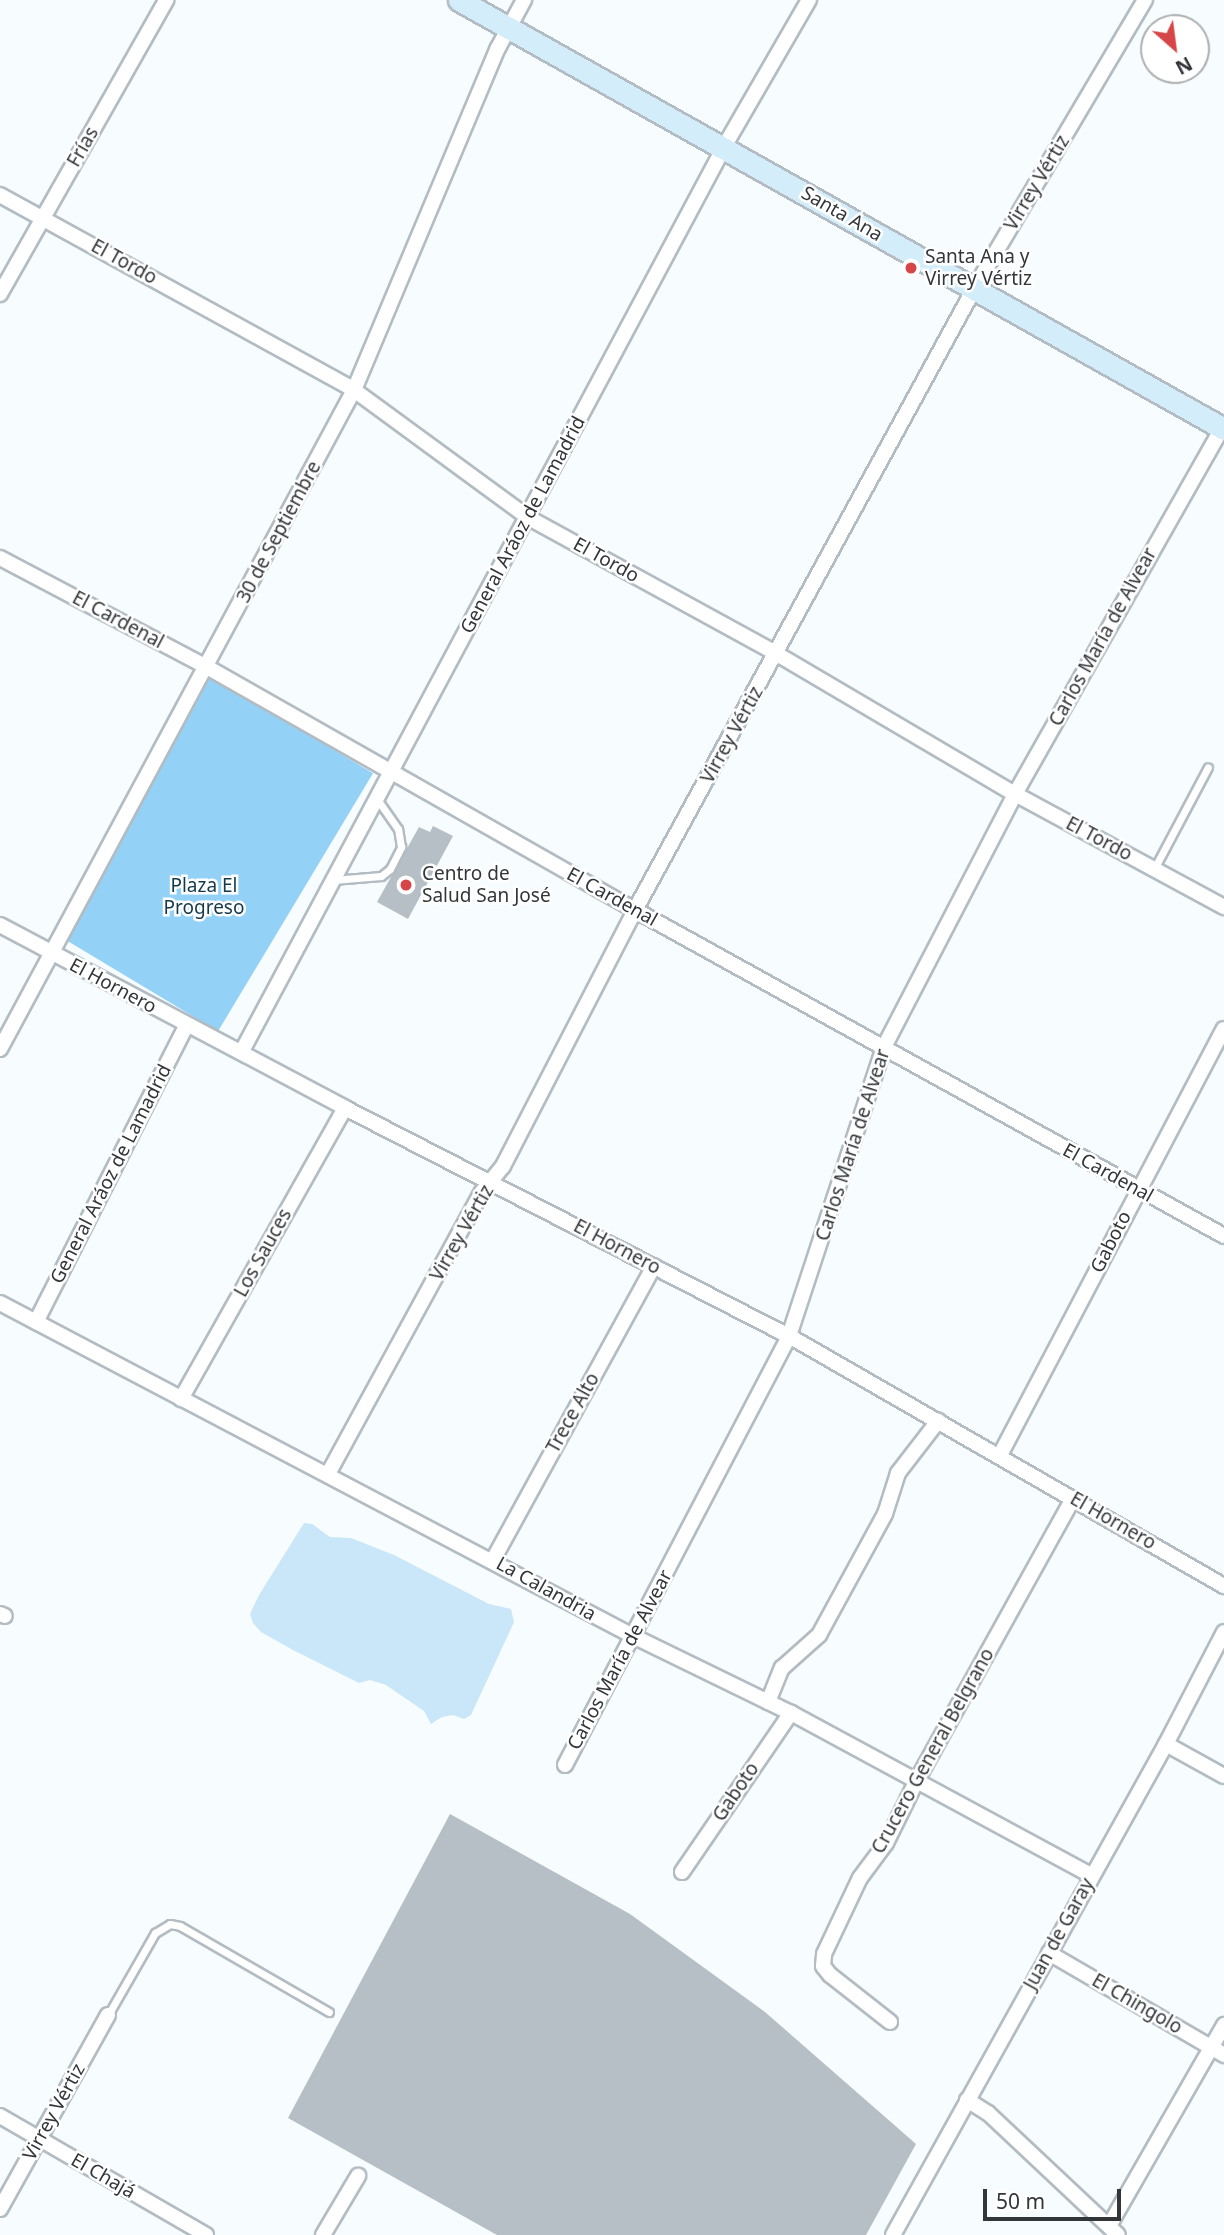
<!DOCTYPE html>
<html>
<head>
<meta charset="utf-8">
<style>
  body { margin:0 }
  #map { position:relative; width:1224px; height:2235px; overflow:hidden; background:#f7fcfe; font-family:"Noto Sans",sans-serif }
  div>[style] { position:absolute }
  .green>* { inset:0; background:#93d2f6; transform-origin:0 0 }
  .water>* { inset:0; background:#c9e7f9 }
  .building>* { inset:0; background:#b5bfc5 }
  .roads { filter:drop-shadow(2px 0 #b2bcc2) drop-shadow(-2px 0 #b2bcc2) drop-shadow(0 2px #b2bcc2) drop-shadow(0 -2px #b2bcc2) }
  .lane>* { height:7px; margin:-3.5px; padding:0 3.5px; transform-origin:3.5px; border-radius:3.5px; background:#fff }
  .street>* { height:14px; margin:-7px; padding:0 7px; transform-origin:7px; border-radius:7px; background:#fff }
  .secondary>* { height:21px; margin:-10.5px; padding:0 10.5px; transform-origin:10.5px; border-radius:10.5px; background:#d3edfb }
  .dots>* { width:19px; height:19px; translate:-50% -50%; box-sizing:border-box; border:4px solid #fff; border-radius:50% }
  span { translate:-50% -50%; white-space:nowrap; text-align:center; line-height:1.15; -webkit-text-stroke:5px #fff; paint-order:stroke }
  .street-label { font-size:19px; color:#323639 }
  .poi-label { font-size:19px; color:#323639 }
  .left { translate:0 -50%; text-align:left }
  .park-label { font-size:19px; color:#14394b }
  .north { position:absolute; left:1140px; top:14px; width:70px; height:70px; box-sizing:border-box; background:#fff; border:2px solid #adafb0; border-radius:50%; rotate:152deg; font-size:19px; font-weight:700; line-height:28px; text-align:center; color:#323639 }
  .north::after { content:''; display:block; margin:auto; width:24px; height:32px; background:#d64648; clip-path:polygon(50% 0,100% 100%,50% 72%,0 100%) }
  .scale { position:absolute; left:983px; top:2189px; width:138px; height:32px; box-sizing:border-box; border:4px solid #323639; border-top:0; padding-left:9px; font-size:21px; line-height:24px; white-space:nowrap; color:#323639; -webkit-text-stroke:5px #fff; paint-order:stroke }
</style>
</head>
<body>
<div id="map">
  <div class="green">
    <div style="left:211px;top:676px;width:189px;height:301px;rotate:31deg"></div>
  </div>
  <div class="water">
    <div style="clip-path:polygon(304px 1523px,312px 1524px,330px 1537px,351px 1538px,394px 1555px,489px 1604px,511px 1609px,514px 1622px,471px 1715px,464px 1719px,453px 1715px,442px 1717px,431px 1724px,424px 1711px,386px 1685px,370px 1680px,359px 1683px,293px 1650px,261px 1632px,253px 1623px,250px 1614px,259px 1595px)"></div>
  </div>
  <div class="building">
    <div style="clip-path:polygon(433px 826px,453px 836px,408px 919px,377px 902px,419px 827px,430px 832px)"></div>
    <div style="clip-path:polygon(450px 1814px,630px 1914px,765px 2012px,916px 2144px,866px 2235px,497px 2235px,288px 2118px)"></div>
  </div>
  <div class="roads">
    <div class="lane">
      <div style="left:1154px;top:869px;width:115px;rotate:-62.1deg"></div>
      <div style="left:333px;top:880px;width:48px;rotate:-4.8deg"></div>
      <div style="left:381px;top:876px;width:11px;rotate:-38deg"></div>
      <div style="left:390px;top:869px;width:25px;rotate:-63deg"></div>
      <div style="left:401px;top:847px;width:18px;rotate:-99deg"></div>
      <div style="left:398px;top:829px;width:39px;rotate:-125deg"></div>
      <div style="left:108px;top:2015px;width:95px;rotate:-60.2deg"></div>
      <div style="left:155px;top:1933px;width:17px;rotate:-31deg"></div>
      <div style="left:170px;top:1924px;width:10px;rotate:11deg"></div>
      <div style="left:180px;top:1926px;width:172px;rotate:30deg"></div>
    </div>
    <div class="street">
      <div style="left:0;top:195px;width:404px;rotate:28.8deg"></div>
      <div style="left:354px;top:390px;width:217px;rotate:36.2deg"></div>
      <div style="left:529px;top:518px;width:283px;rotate:28.7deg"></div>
      <div style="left:777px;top:654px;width:276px;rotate:30.5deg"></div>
      <div style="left:1015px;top:794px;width:238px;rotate:28.4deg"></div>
      <div style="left:0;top:294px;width:338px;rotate:-60.5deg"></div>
      <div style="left:0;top:558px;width:234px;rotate:27.8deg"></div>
      <div style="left:207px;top:667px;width:492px;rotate:29.6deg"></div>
      <div style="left:635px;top:910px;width:673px;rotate:28.96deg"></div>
      <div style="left:0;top:925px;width:391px;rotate:27.9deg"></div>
      <div style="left:345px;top:1108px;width:499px;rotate:27.2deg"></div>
      <div style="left:789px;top:1336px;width:502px;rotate:29.89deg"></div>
      <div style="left:0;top:1049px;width:748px;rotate:-61.76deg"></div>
      <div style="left:354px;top:390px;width:371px;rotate:-67.2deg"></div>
      <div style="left:498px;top:48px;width:55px;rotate:-61.6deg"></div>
      <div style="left:242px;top:1051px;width:1024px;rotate:-61.93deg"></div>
      <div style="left:724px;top:147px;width:170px;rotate:-60deg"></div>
      <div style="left:0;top:1303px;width:715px;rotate:27.75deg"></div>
      <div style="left:633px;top:1636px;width:176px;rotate:26deg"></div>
      <div style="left:791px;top:1713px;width:341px;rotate:28.4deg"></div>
      <div style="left:36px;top:1322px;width:333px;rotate:-63.1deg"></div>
      <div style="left:181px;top:1399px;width:334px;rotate:-60.6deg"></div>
      <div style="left:1000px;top:1455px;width:481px;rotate:-62.3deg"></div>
      <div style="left:328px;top:1474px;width:321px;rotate:-61.4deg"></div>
      <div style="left:482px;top:1192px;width:33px;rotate:-51deg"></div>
      <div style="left:503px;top:1166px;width:288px;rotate:-62.7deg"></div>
      <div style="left:635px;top:910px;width:708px;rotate:-61.37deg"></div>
      <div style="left:974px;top:289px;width:336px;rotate:-59.4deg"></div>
      <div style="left:493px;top:1560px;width:335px;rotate:-61.3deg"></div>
      <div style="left:0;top:1614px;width:5px;rotate:22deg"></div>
      <div style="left:768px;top:1702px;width:37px;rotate:-68deg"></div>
      <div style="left:782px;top:1668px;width:50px;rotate:-41.7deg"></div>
      <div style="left:819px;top:1635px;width:138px;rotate:-61.4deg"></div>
      <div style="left:885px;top:1514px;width:43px;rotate:-72.4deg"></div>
      <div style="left:898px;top:1473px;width:66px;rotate:-52.4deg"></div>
      <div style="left:1166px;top:1744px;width:66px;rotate:28.9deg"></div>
      <div style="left:565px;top:1765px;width:484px;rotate:-62.4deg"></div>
      <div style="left:789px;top:1336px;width:304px;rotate:-71.8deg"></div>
      <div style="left:884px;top:1047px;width:285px;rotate:-62.6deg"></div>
      <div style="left:1015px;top:794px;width:424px;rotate:-60.5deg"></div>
      <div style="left:682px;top:1872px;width:193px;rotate:-55.6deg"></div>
      <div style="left:1049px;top:1953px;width:203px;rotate:30.2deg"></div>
      <div style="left:890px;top:2022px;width:76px;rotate:-141.9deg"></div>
      <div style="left:830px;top:1975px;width:11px;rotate:-128deg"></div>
      <div style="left:823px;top:1966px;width:12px;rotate:-85deg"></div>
      <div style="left:824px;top:1954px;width:84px;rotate:-64.7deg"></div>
      <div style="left:860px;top:1878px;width:44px;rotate:-53.4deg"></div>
      <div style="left:886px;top:1843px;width:70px;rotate:-63.8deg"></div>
      <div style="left:917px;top:1780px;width:322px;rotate:-61deg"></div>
      <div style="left:967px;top:2100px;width:25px;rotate:32deg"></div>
      <div style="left:988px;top:2113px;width:178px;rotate:43.2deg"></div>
      <div style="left:0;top:2116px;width:238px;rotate:30deg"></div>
      <div style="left:0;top:2209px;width:222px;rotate:-60.9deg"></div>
      <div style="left:1109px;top:2226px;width:232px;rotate:-60.2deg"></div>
      <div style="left:323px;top:2235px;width:69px;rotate:-59.3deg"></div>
      <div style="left:893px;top:2235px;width:562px;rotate:-60.93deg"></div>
      <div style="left:1166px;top:1744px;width:126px;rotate:-62.6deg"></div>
    </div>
    <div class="secondary">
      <div style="left:459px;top:0;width:877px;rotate:29.28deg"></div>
    </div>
  </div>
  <div class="dots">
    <div style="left:911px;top:268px;background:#d64648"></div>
    <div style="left:406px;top:885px;background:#d64648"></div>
  </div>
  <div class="street-label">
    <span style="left:83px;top:147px;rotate:-60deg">Frías</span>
    <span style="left:1037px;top:183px;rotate:-59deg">Virrey Vértiz</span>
    <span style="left:842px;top:214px;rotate:30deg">Santa Ana</span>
    <span style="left:124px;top:262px;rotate:29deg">El Tordo</span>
    <span style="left:523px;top:525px;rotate:-62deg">General Aráoz de Lamadrid</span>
    <span style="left:279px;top:532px;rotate:-62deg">30 de Septiembre</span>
    <span style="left:606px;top:560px;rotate:29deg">El Tordo</span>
    <span style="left:118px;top:620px;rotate:28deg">El Cardenal</span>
    <span style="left:1103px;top:637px;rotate:-61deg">Carlos María de Alvear</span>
    <span style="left:732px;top:735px;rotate:-61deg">Virrey Vértiz</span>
    <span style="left:1099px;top:839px;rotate:28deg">El Tordo</span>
    <span style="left:612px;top:897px;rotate:29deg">El Cardenal</span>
    <span style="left:113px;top:986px;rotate:28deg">El Hornero</span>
    <span style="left:853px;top:1145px;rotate:-72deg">Carlos María de Alvear</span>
    <span style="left:1108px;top:1173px;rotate:29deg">El Cardenal</span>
    <span style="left:111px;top:1174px;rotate:-63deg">General Aráoz de Lamadrid</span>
    <span style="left:462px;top:1233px;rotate:-60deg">Virrey Vértiz</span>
    <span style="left:1111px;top:1242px;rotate:-63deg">Gaboto</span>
    <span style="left:617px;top:1247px;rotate:28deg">El Hornero</span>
    <span style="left:263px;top:1253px;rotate:-61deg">Los Sauces</span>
    <span style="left:573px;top:1413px;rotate:-61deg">Trece Alto</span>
    <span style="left:1113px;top:1521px;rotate:30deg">El Hornero</span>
    <span style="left:546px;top:1589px;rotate:29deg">La Calandria</span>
    <span style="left:620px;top:1660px;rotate:-62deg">Carlos María de Alvear</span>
    <span style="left:933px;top:1751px;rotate:-61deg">Crucero General Belgrano</span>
    <span style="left:736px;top:1792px;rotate:-56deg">Gaboto</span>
    <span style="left:1059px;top:1934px;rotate:-61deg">Juan de Garay</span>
    <span style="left:1137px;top:2004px;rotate:30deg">El Chingolo</span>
    <span style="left:54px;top:2112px;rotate:-61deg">Virrey Vértiz</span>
    <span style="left:103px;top:2176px;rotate:30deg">El Chajá</span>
  </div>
  <div class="poi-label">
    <span class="left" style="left:925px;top:268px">Santa Ana y<br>Virrey Vértiz</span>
    <span class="left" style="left:422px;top:885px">Centro de<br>Salud San José</span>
  </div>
  <div class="park-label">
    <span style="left:204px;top:897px">Plaza El<br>Progreso</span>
  </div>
  <div class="north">N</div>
  <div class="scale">50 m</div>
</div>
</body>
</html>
